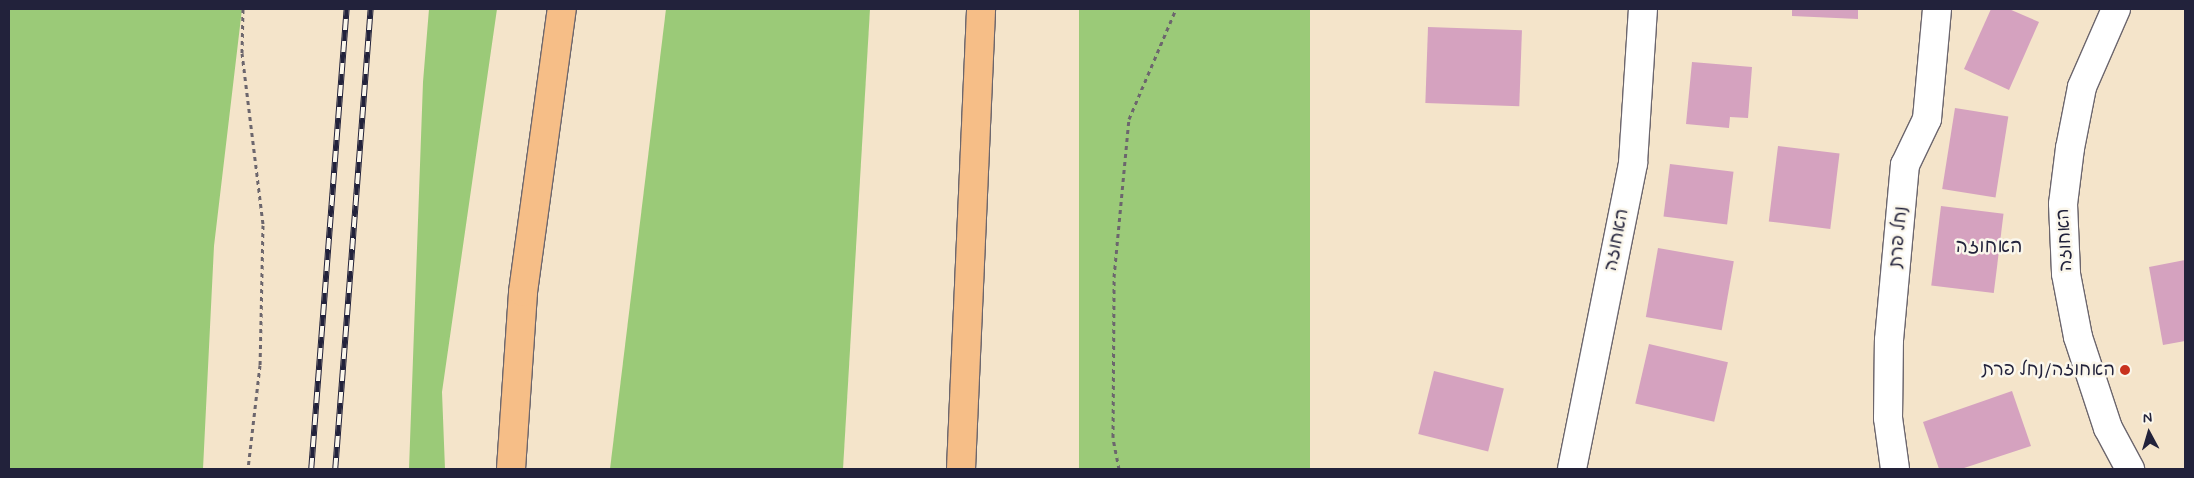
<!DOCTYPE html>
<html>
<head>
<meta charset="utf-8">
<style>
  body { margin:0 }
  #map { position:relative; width:2194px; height:478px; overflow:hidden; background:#f4e4ca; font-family:Mynerve,"Playpen Sans Hebrew",sans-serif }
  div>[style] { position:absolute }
  .green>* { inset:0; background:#9bca78; transform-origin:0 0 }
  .building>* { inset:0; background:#d5a2bf; transform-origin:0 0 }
  .path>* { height:3px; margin-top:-1.5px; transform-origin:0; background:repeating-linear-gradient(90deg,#6c666d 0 4px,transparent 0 8px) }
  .roads { filter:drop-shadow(1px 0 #6c666d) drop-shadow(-1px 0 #6c666d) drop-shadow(0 1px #6c666d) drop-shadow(0 -1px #6c666d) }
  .minor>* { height:28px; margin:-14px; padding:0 14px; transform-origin:14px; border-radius:14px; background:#fff }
  .highway>* { height:28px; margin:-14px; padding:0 14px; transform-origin:14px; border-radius:14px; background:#f6be87 }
  .rail>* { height:5.5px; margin-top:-2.75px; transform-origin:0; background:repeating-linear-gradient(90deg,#fbf7ec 0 11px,#22223b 0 22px); box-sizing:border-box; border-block:1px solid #22223b }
  .dots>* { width:14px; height:14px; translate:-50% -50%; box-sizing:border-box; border:2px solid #fbf7ec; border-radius:50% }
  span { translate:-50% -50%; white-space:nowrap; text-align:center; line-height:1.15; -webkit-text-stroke:5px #fbf7ec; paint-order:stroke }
  .street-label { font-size:18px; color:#22223b }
  .poi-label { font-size:18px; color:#22223b }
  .right { translate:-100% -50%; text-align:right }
  .neighbourhood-label { font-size:19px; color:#22223b }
  .frame { position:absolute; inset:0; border:10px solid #22223b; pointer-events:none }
  .north { position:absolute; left:2124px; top:408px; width:50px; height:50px; -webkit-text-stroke:4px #fbf7ec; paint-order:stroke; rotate:354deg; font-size:14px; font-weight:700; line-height:20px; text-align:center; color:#22223b }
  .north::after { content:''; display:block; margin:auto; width:18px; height:22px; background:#22223b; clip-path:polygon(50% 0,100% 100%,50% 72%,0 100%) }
</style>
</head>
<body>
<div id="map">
  <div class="green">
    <div style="clip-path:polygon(9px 9px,242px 9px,214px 246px,203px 469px,9px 469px)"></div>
    <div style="clip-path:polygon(429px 9px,497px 9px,442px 392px,445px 469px,409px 469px,423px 82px)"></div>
    <div style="clip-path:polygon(666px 9px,870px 9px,843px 469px,610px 469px)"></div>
    <div style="left:1079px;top:9px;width:231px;height:460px"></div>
  </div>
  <div class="building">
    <div style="clip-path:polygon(1792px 9px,1858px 9px,1858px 19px,1792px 16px)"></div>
    <div style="clip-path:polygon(1991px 9px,2009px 9px,2039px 22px,2009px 90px,1964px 69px)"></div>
    <div style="left:1428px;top:27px;width:94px;height:76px;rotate:2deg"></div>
    <div style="clip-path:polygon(1692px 62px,1752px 67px,1748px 118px,1730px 117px,1729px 128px,1686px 124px)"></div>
    <div style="left:1955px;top:108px;width:54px;height:82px;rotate:9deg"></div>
    <div style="left:1778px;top:146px;width:62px;height:76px;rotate:7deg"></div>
    <div style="left:1670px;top:164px;width:64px;height:53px;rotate:7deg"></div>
    <div style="left:1941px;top:206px;width:63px;height:80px;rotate:7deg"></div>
    <div style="left:1658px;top:248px;width:77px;height:70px;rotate:10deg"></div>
    <div style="clip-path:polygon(2185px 260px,2185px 341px,2163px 345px,2149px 267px)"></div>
    <div style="left:1649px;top:344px;width:81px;height:61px;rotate:13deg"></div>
    <div style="left:1434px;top:371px;width:72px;height:65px;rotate:14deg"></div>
    <div style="clip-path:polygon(2012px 391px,2031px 446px,1961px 469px,1939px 469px,1923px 422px)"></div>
  </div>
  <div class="path">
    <div style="left:243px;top:9px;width:44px;rotate:91.3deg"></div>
    <div style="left:242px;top:53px;width:173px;rotate:83deg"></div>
    <div style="left:263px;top:225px;width:140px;rotate:91.2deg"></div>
    <div style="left:260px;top:365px;width:105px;rotate:96.6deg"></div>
    <div style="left:1119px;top:469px;width:33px;rotate:-101deg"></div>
    <div style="left:1113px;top:437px;width:160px;rotate:-89.6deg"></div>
    <div style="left:1114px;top:277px;width:159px;rotate:-84.6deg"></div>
    <div style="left:1129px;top:119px;width:120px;rotate:-66.9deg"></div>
  </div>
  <div class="roads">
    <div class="minor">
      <div style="left:2116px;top:9px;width:85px;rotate:113.6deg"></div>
      <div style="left:2082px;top:87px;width:62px;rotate:101.1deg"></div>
      <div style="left:2070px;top:148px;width:56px;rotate:97.1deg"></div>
      <div style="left:2063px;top:204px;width:70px;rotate:87.5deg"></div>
      <div style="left:2066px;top:274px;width:64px;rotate:79.2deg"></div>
      <div style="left:2078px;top:337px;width:96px;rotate:71.8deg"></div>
      <div style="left:2108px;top:428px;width:47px;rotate:61.8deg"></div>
      <div style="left:1572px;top:469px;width:312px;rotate:-78.7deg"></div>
      <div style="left:1633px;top:163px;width:154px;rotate:-86.3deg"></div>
      <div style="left:1895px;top:469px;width:51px;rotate:-97.8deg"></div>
      <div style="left:1888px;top:418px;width:78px;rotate:-89.3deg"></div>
      <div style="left:1889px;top:340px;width:176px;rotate:-84.8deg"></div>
      <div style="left:1905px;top:165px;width:51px;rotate:-64.4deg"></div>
      <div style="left:1927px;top:119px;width:110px;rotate:-84.8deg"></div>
    </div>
    <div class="highway">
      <div style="left:511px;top:469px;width:177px;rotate:-86.1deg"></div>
      <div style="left:523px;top:292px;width:286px;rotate:-82.2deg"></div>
      <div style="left:961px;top:469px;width:460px;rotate:-87.5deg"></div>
    </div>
  </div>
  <div class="rail">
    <div style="left:311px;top:469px;width:461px;rotate:-85.6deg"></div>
    <div style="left:335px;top:469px;width:461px;rotate:-85.6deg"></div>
  </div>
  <div class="dots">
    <div style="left:2125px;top:370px;background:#c8321e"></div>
  </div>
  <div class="street-label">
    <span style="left:1899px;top:237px;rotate:-85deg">נחל פרת</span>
    <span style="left:1617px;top:240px;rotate:-79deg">האחוזה</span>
    <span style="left:2065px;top:240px;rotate:-93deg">האחוזה</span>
  </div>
  <div class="poi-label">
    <span class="right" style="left:2115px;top:370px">האחוזה/נחל פרת</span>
  </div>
  <div class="neighbourhood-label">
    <span style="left:1989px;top:247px">האחוזה</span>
  </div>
  <div class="frame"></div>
  <div class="north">N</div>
</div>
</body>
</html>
